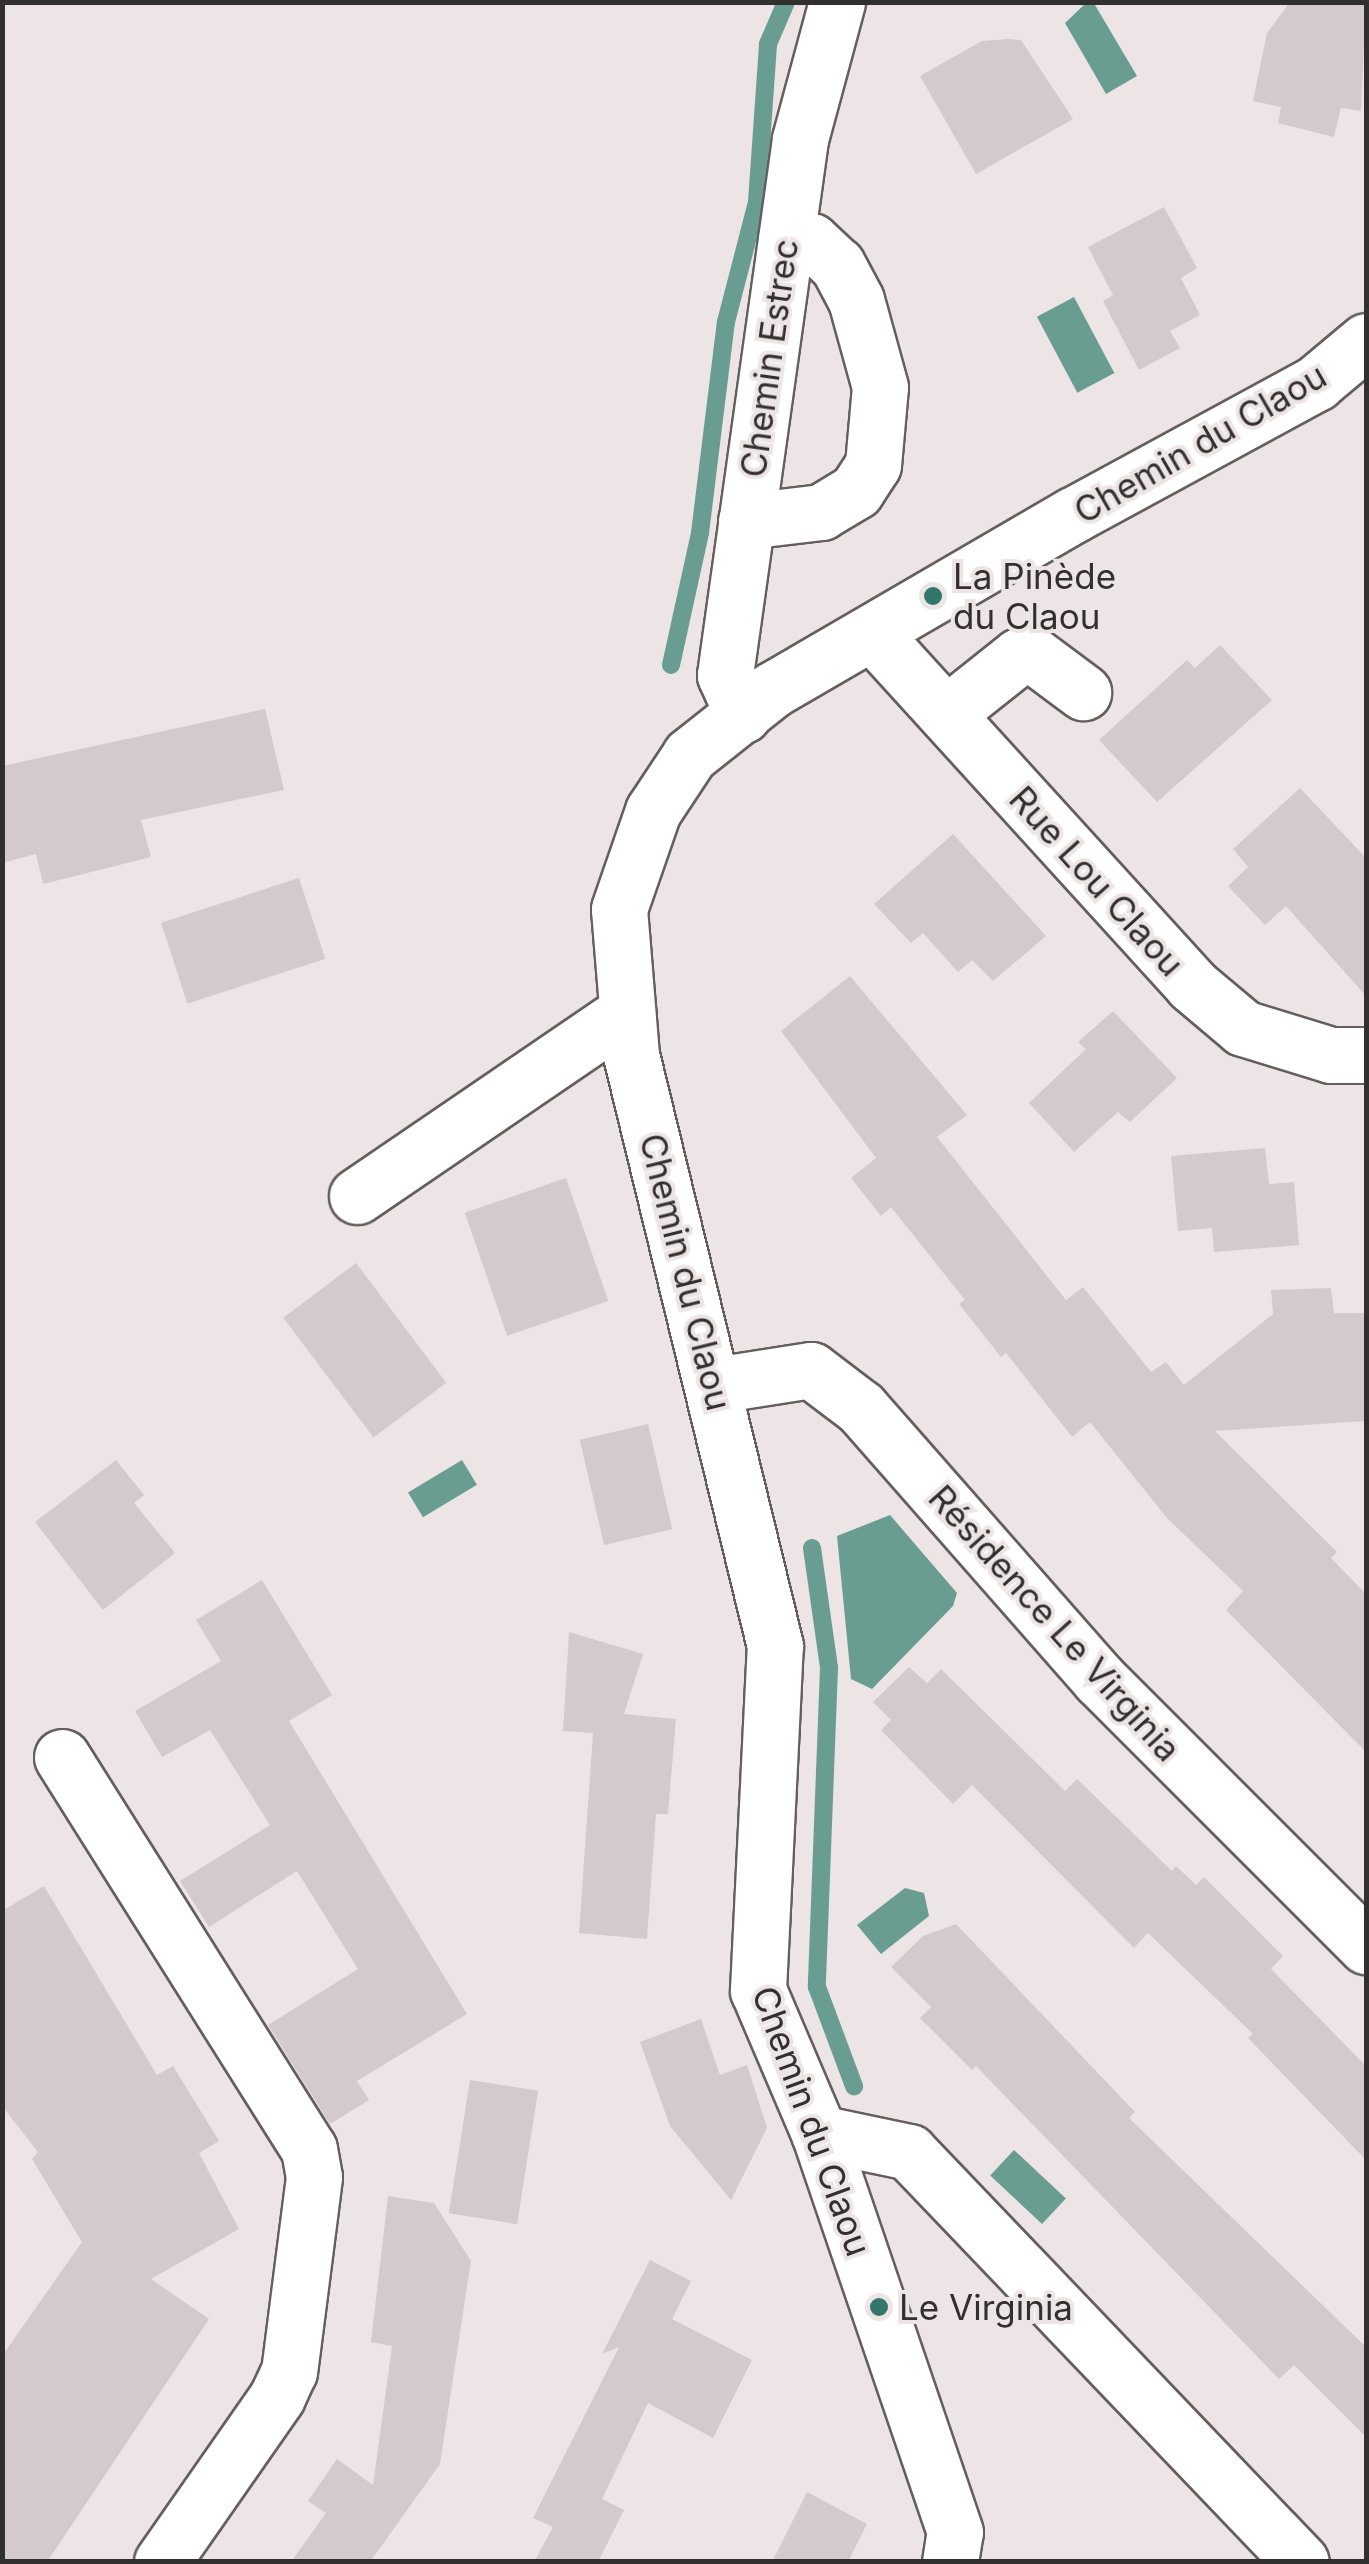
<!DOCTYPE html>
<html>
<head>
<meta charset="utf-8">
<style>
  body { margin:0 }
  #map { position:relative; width:1369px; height:2564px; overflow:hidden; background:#ede4e6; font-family:Inter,sans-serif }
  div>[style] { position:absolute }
  .water>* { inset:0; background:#6a9d92; transform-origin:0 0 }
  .stream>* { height:18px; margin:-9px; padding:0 9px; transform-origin:9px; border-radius:9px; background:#6a9d92 }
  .building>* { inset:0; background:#d2cacb; transform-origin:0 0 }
  .roads { filter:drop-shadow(2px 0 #655e5f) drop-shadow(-2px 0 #655e5f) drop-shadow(0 2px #655e5f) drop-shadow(0 -2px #655e5f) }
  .minor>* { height:55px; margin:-27.5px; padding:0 27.5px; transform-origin:27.5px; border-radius:27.5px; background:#fff }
  .dots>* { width:28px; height:28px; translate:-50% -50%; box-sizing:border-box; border:5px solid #ede4e6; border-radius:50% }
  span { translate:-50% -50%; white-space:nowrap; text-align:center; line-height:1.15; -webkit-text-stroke:8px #ede4e6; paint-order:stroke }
  .street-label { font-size:35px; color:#322f2f }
  .poi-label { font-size:35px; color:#322f2f }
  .left { translate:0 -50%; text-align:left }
  .frame { position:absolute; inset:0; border:5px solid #322f2f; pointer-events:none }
</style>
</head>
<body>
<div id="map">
  <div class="water">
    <div style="clip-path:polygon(1086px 3px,1095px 5px,1137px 76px,1106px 94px,1065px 23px)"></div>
    <div style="left:1074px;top:297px;width:86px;height:42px;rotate:62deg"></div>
    <div style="left:462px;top:1460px;width:29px;height:63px;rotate:59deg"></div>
    <div style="clip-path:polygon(890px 1515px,957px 1593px,953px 1606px,872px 1689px,851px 1679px,837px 1536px)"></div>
    <div style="clip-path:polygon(905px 1888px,924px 1893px,929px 1916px,881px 1954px,857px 1925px)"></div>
    <div style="left:1014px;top:2150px;width:71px;height:35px;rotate:43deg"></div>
  </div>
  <div class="stream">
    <div style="left:671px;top:665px;width:135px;rotate:-77.6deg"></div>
    <div style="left:700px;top:533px;width:213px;rotate:-83deg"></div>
    <div style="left:726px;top:322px;width:124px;rotate:-75.5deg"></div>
    <div style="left:757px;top:202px;width:158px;rotate:-86deg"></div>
    <div style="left:768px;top:44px;width:46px;rotate:-66.8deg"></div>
    <div style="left:812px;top:1548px;width:121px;rotate:81.9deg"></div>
    <div style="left:829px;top:1668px;width:319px;rotate:92.2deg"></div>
    <div style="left:817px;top:1987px;width:106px;rotate:69.5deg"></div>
  </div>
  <div class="building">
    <div style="clip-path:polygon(1290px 2px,1366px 2px,1361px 111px,1341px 108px,1334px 137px,1278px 123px,1281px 107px,1253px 101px,1267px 33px)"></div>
    <div style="clip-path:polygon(1008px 39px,1021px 40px,1073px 119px,976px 174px,920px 76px,982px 41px)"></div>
    <div style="clip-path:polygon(1164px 207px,1197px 268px,1181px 278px,1200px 315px,1170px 331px,1180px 348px,1139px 370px,1103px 301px,1113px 295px,1088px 247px)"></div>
    <div style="clip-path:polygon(1220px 645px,1272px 700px,1157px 802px,1099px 740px,1187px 660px,1195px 668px)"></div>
    <div style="clip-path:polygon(265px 709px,284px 790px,141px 820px,151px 857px,43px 884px,36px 854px,2px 863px,2px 766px)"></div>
    <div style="clip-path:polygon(1300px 788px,1366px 858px,1366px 996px,1286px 906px,1265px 925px,1228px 886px,1248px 867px,1233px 849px)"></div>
    <div style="clip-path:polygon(953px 834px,1046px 936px,993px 981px,972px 960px,958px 972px,923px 933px,911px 943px,874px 904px)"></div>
    <div style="left:299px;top:878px;width:85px;height:145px;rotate:72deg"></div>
    <div style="clip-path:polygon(850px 976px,967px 1115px,937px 1137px,1066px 1300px,1083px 1287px,1151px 1372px,1166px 1362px,1184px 1385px,1273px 1314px,1271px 1290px,1331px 1288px,1334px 1313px,1365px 1313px,1366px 1421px,1215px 1431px,1337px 1552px,1331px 1558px,1366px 1594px,1366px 1752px,1226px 1610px,1243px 1591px,1167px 1518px,1090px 1422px,1072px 1437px,1006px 1353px,1001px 1357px,959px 1304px,965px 1300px,891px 1207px,881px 1216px,851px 1178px,876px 1158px,781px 1031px)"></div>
    <div style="clip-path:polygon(1113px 1011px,1177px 1078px,1130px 1122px,1118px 1112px,1074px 1152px,1029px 1103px,1086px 1049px,1078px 1042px)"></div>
    <div style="clip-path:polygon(1265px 1148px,1269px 1184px,1294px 1182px,1299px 1245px,1214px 1252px,1212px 1228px,1178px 1231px,1171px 1156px)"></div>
    <div style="left:566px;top:1178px;width:130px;height:107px;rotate:71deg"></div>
    <div style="left:356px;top:1263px;width:150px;height:91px;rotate:53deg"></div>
    <div style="left:648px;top:1424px;width:108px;height:70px;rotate:77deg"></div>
    <div style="clip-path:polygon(116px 1460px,144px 1495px,134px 1503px,175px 1553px,103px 1610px,35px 1522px)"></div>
    <div style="clip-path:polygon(262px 1580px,332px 1695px,289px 1721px,467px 2014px,357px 2081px,369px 2100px,330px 2124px,268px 2025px,358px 1969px,297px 1871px,209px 1927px,180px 1881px,270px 1825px,210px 1730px,162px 1757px,135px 1711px,221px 1661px,196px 1620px)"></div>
    <div style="clip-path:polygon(569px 1632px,643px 1654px,624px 1714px,676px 1719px,668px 1814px,656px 1814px,647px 1939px,579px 1933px,593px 1733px,563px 1731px)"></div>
    <div style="clip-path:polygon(909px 1667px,927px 1683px,941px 1669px,1065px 1791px,1077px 1779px,1172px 1871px,1176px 1866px,1196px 1885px,1204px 1877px,1283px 1956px,1271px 1969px,1366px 2066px,1366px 2160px,1248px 2038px,1253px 2034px,1148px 1933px,1134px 1948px,972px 1785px,953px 1804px,881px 1730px,891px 1720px,873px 1702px)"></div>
    <div style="clip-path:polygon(44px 1886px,157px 2075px,173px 2066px,219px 2141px,199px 2153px,239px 2229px,151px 2279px,209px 2319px,47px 2562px,2px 2562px,2px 2356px,82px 2242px,32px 2159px,38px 2152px,2px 2106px,2px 1911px)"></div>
    <div style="clip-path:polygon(956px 1924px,1135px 2112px,1129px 2118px,1366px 2347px,1366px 2437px,1294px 2365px,1279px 2379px,976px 2066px,972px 2070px,920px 2018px,931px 2007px,891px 1967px,923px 1936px)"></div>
    <div style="clip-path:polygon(701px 2019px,720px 2075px,747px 2065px,767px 2128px,731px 2200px,670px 2126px,640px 2042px)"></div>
    <div style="left:470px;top:2080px;width:69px;height:135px;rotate:9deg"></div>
    <div style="clip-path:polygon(388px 2196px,434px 2203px,471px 2261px,440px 2464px,370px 2562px,291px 2562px,326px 2513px,308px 2501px,337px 2459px,373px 2485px,392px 2346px,371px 2342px)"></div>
    <div style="clip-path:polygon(650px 2260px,691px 2281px,672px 2319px,752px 2360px,713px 2438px,648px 2403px,602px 2499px,624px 2510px,598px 2562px,534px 2562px,553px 2527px,533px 2518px,619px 2347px,602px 2354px)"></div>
    <div style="clip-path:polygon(807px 2492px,867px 2524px,848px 2562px,772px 2562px)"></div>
  </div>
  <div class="roads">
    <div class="minor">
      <div style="left:746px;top:521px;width:76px;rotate:-6.8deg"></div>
      <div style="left:821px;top:512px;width:41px;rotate:-31deg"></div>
      <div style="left:856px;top:491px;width:31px;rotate:-57deg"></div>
      <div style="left:873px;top:465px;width:78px;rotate:-84.9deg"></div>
      <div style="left:880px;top:387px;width:90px;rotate:-105.4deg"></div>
      <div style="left:856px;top:300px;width:40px;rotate:-118deg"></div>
      <div style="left:837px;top:265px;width:35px;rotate:-137deg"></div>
      <div style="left:811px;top:241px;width:25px;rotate:-169deg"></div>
      <div style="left:872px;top:633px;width:476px;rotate:47.7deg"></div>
      <div style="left:1192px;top:985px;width:67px;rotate:40.1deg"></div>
      <div style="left:1243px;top:1028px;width:92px;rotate:17.1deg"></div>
      <div style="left:1331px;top:1055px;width:35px"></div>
      <div style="left:946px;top:714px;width:93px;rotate:-38.5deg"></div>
      <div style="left:1019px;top:656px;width:13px;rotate:-9deg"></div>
      <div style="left:1032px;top:654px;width:64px;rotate:36.7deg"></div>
      <div style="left:743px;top:715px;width:44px;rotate:-114.2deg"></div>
      <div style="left:725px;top:675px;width:541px;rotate:-82.03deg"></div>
      <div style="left:800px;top:139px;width:142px;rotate:-74.9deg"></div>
      <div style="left:357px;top:1196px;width:327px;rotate:-34.3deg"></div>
      <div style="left:715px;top:1385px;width:97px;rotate:-8.9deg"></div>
      <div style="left:811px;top:1370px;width:63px;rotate:37.2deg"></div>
      <div style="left:861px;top:1408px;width:361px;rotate:48.7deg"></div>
      <div style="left:1099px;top:1679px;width:378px;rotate:45deg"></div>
      <div style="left:62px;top:1757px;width:463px;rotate:57.8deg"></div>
      <div style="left:309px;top:2149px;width:28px;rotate:80deg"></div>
      <div style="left:314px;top:2177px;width:196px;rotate:97.3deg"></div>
      <div style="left:289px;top:2371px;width:29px;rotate:115deg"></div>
      <div style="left:277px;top:2397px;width:201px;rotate:124.9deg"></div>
      <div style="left:819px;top:2133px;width:92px;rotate:11.9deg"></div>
      <div style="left:909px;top:2152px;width:567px;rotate:46.29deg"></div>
      <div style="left:950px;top:2562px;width:30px;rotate:-81deg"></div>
      <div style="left:955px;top:2532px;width:422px;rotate:-108.8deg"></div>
      <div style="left:819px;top:2133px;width:155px;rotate:-113.1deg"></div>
      <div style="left:758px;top:1990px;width:344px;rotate:-87.2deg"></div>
      <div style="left:775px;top:1646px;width:608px;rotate:-103.69deg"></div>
      <div style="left:631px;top:1055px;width:146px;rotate:-94.7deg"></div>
      <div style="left:619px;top:909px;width:104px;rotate:-70.9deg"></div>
      <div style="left:653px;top:811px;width:67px;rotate:-56.5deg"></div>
      <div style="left:690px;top:755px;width:105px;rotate:-38.4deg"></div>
      <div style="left:772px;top:690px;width:348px;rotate:-30.2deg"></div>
      <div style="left:1073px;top:515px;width:277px;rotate:-28.5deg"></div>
      <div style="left:1316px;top:383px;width:65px;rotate:-40deg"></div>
    </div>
  </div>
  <div class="dots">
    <div style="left:933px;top:596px;background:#32776a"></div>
    <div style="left:879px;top:2307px;background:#32776a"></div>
  </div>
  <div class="street-label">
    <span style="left:769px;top:358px;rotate:-82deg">Chemin Estrec</span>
    <span style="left:1200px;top:443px;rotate:-30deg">Chemin du Claou</span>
    <span style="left:1097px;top:881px;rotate:48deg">Rue Lou Claou</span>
    <span style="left:686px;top:1272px;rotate:76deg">Chemin du Claou</span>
    <span style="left:1055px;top:1623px;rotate:48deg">Résidence Le Virginia</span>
    <span style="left:812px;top:2121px;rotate:70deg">Chemin du Claou</span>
  </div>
  <div class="poi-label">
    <span class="left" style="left:953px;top:596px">La Pinède<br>du Claou</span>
    <span class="left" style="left:899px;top:2307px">Le Virginia</span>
  </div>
  <div class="frame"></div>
</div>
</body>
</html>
